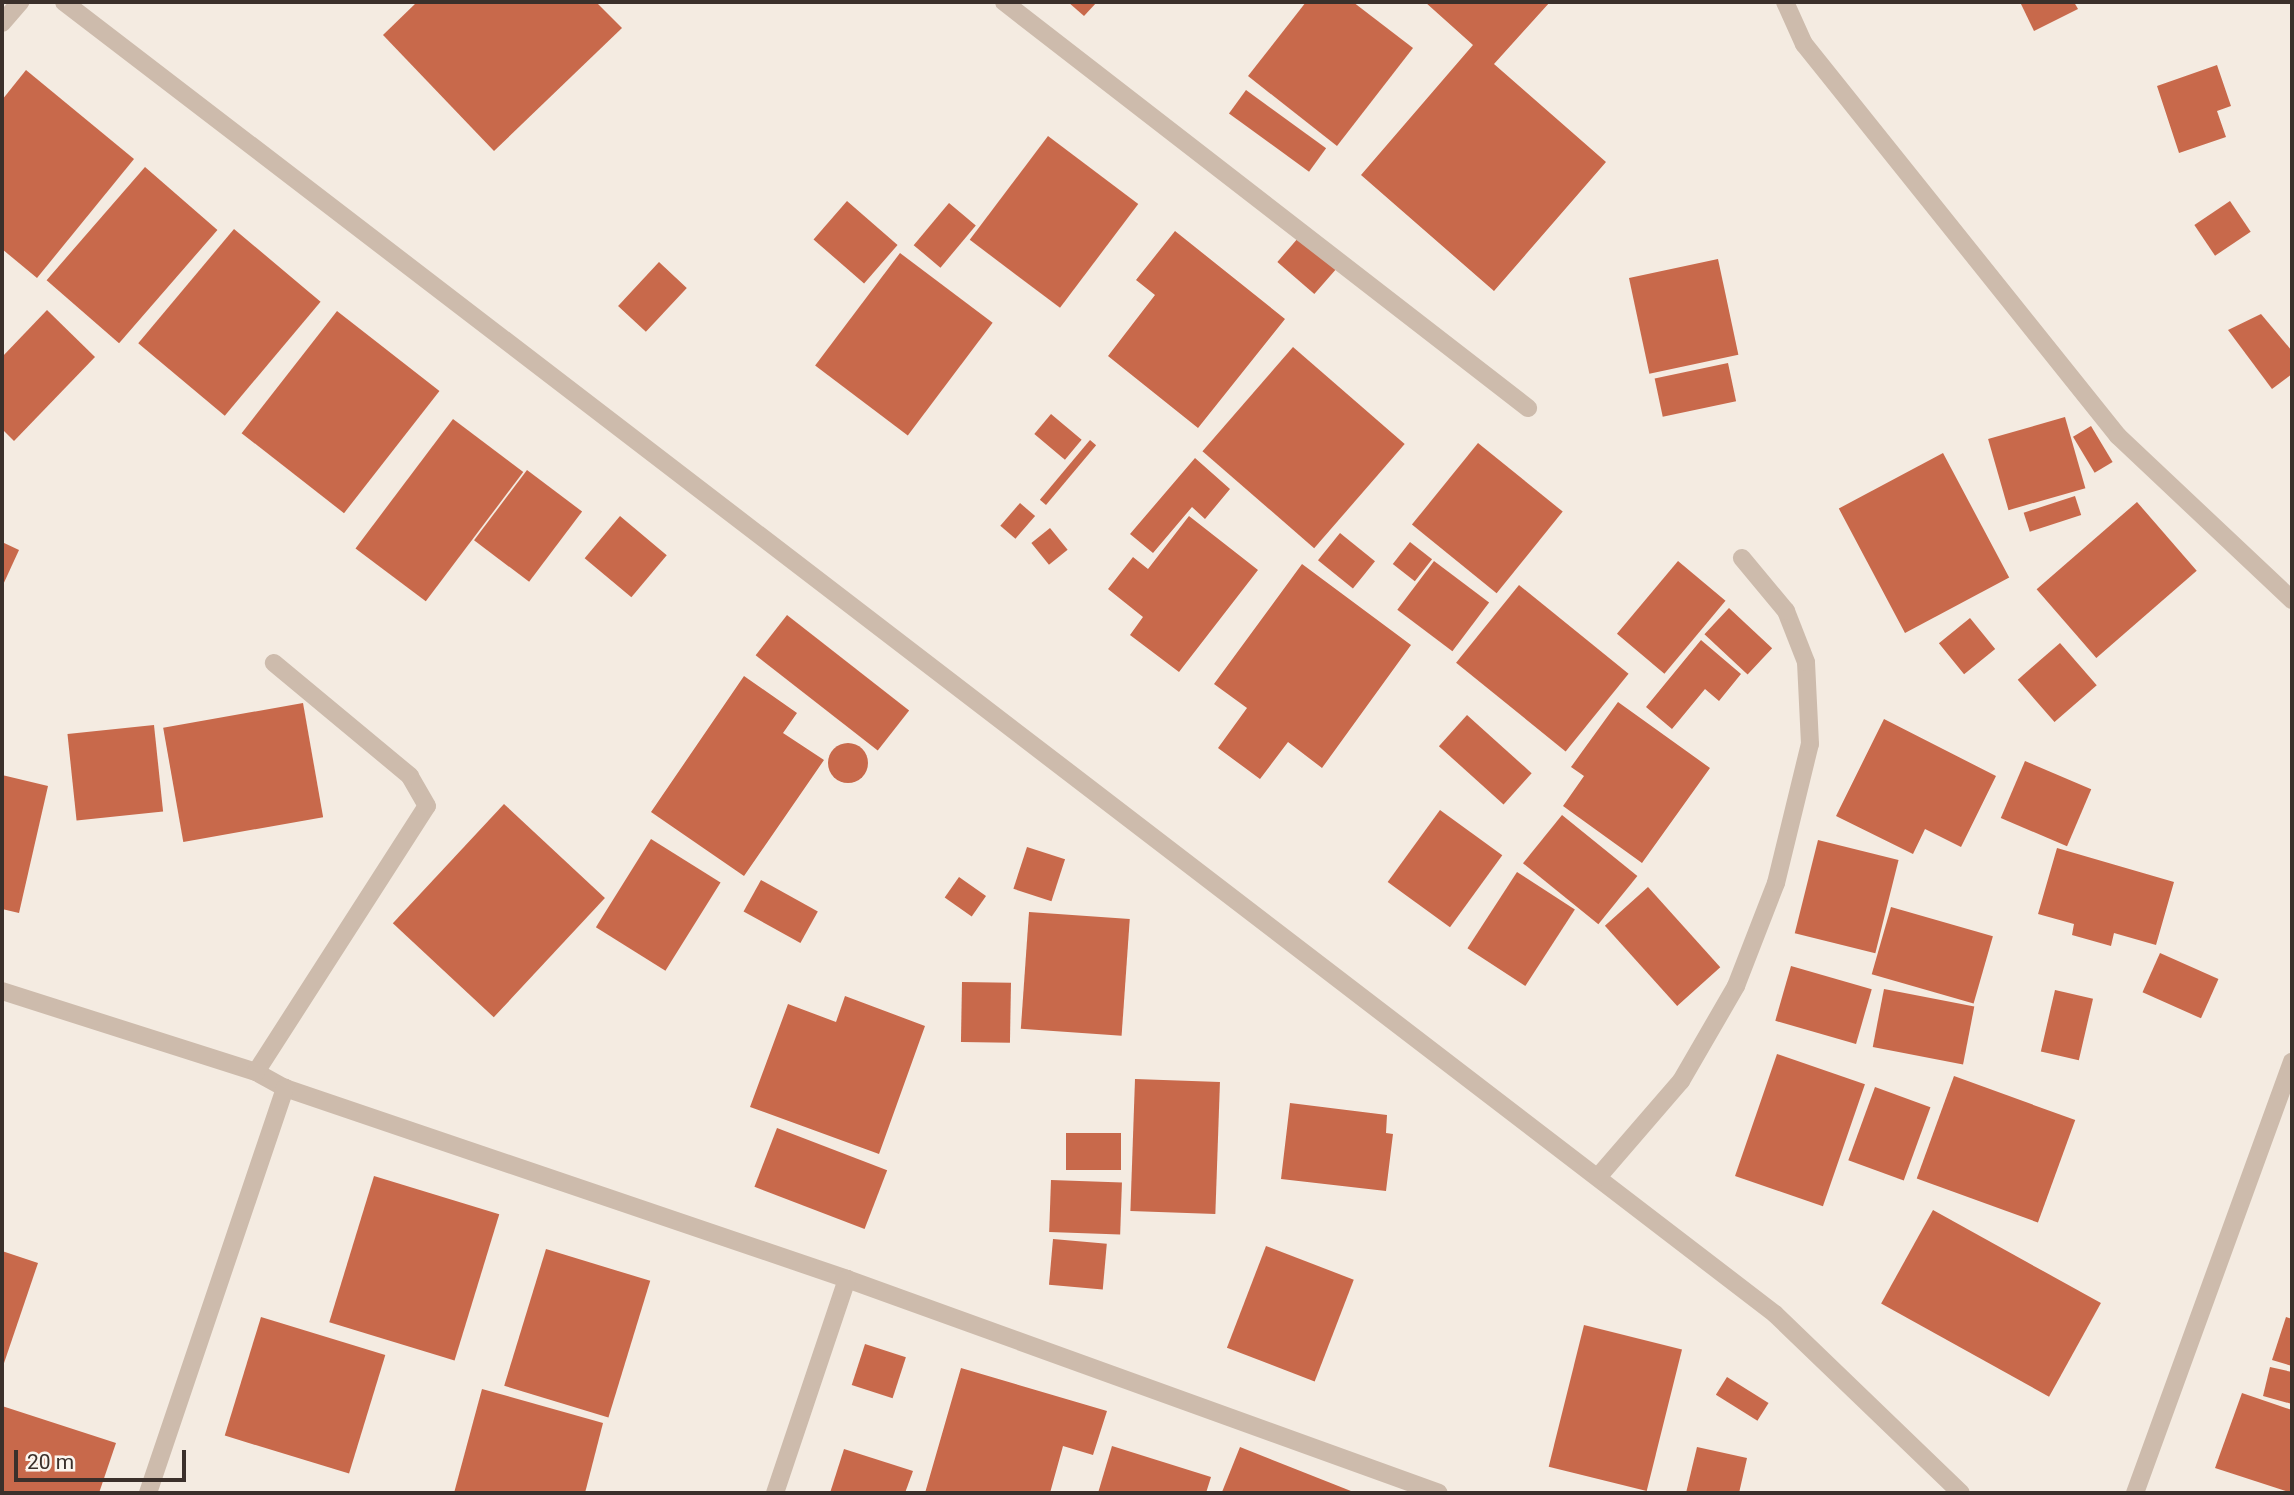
<!DOCTYPE html>
<html>
<head>
<meta charset="utf-8">
<style>
  body { margin:0 }
  #map { position:relative; width:2294px; height:1495px; overflow:hidden; background:#f4ebe1; font-family:Roboto,sans-serif }
  div>[style] { position:absolute }
  .building>* { inset:0; background:#c8694b; transform-origin:0 0 }
  .round { border-radius:50% }
  .minor>* { height:18px; margin:-9px; padding:0 9px; transform-origin:9px; border-radius:9px; background:#cdbbac }
  span { translate:-50% -50%; white-space:nowrap; text-align:center; line-height:1.15; -webkit-text-stroke:5px #fbf5ee; paint-order:stroke }
  .frame { position:absolute; inset:0; border:4px solid #3b302b; pointer-events:none }
  .scale { position:absolute; left:14px; top:1450px; width:172px; height:32px; box-sizing:border-box; border:4px solid #3b302b; border-top:0; padding-left:9px; font-size:21px; line-height:24px; white-space:nowrap; color:#3b302b; -webkit-text-stroke:5px #fbf5ee; paint-order:stroke }
</style>
</head>
<body>
<div id="map">
  <div class="building">
    <div style="clip-path:polygon(417px 2px,596px 2px,622px 28px,494px 151px,383px 35px)"></div>
    <div style="clip-path:polygon(1068px 2px,1097px 2px,1084px 16px)"></div>
    <div style="clip-path:polygon(1306px 2px,1353px 2px,1413px 48px,1337px 146px,1248px 76px)"></div>
    <div style="clip-path:polygon(1425px 2px,1550px 2px,1494px 64px,1606px 162px,1494px 291px,1361px 175px,1473px 45px)"></div>
    <div style="clip-path:polygon(2020px 2px,2074px 2px,2078px 9px,2034px 31px)"></div>
    <div style="clip-path:polygon(2217px 65px,2231px 106px,2217px 111px,2226px 137px,2179px 153px,2157px 86px)"></div>
    <div style="clip-path:polygon(26px 70px,134px 159px,37px 278px,2px 249px,2px 100px)"></div>
    <div style="left:1246px;top:90px;width:99px;height:29px;rotate:36deg"></div>
    <div style="left:1048px;top:136px;width:113px;height:130px;rotate:37deg"></div>
    <div style="left:145px;top:167px;width:96px;height:150px;rotate:41deg"></div>
    <div style="left:847px;top:201px;width:67px;height:51px;rotate:41deg"></div>
    <div style="left:2230px;top:201px;width:37px;height:43px;rotate:56deg"></div>
    <div style="left:949px;top:203px;width:35px;height:55px;rotate:40deg"></div>
    <div style="left:234px;top:229px;width:113px;height:149px;rotate:40deg"></div>
    <div style="clip-path:polygon(1175px 231px,1285px 319px,1198px 428px,1108px 356px,1155px 295px,1136px 280px)"></div>
    <div style="left:1299px;top:237px;width:49px;height:33px;rotate:41deg"></div>
    <div style="left:900px;top:253px;width:116px;height:141px;rotate:37deg"></div>
    <div style="left:1718px;top:259px;width:98px;height:91px;rotate:78deg"></div>
    <div style="left:659px;top:262px;width:38px;height:60px;rotate:43deg"></div>
    <div style="clip-path:polygon(47px 310px,95px 357px,14px 441px,2px 429px,2px 357px)"></div>
    <div style="left:337px;top:311px;width:130px;height:155px;rotate:38deg"></div>
    <div style="clip-path:polygon(2261px 314px,2292px 351px,2292px 374px,2272px 389px,2228px 330px)"></div>
    <div style="left:1293px;top:347px;width:148px;height:138px;rotate:41deg"></div>
    <div style="left:1728px;top:363px;width:39px;height:75px;rotate:78deg"></div>
    <div style="left:1051px;top:414px;width:40px;height:26px;rotate:40deg"></div>
    <div style="left:2065px;top:417px;width:74px;height:80px;rotate:74deg"></div>
    <div style="left:453px;top:419px;width:88px;height:162px;rotate:37deg"></div>
    <div style="left:2091px;top:426px;width:42px;height:21px;rotate:59deg"></div>
    <div style="left:1090px;top:440px;width:8px;height:78px;rotate:40deg"></div>
    <div style="left:1478px;top:443px;width:109px;height:105px;rotate:39deg"></div>
    <div style="left:1943px;top:453px;width:141px;height:118px;rotate:62deg"></div>
    <div style="clip-path:polygon(1195px 458px,1230px 489px,1205px 519px,1192px 507px,1153px 553px,1130px 534px)"></div>
    <div style="left:527px;top:470px;width:69px;height:88px;rotate:37deg"></div>
    <div style="left:2075px;top:496px;width:20px;height:54px;rotate:72deg"></div>
    <div style="left:2137px;top:502px;width:91px;height:133px;rotate:49deg"></div>
    <div style="left:1020px;top:503px;width:20px;height:30px;rotate:41deg"></div>
    <div style="left:620px;top:516px;width:61px;height:55px;rotate:40deg"></div>
    <div style="clip-path:polygon(1189px 516px,1258px 570px,1179px 672px,1130px 635px,1143px 617px,1108px 589px,1133px 557px,1148px 569px)"></div>
    <div style="left:1050px;top:528px;width:28px;height:24px;rotate:51deg"></div>
    <div style="left:1340px;top:533px;width:45px;height:35px;rotate:39deg"></div>
    <div style="clip-path:polygon(2px 542px,19px 550px,2px 587px)"></div>
    <div style="left:1410px;top:542px;width:28px;height:28px;rotate:38deg"></div>
    <div style="left:1434px;top:561px;width:69px;height:61px;rotate:37deg"></div>
    <div style="left:1678px;top:561px;width:62px;height:95px;rotate:40deg"></div>
    <div style="clip-path:polygon(1302px 564px,1411px 645px,1322px 768px,1288px 742px,1260px 779px,1218px 748px,1247px 708px,1214px 684px)"></div>
    <div style="left:1519px;top:585px;width:141px;height:100px;rotate:39deg"></div>
    <div style="left:1729px;top:608px;width:59px;height:36px;rotate:43deg"></div>
    <div style="left:787px;top:615px;width:155px;height:51px;rotate:38deg"></div>
    <div style="left:1970px;top:618px;width:40px;height:40px;rotate:51deg"></div>
    <div style="clip-path:polygon(1701px 640px,1741px 674px,1719px 701px,1705px 689px,1672px 729px,1646px 707px)"></div>
    <div style="left:2060px;top:643px;width:56px;height:56px;rotate:49deg"></div>
    <div style="clip-path:polygon(744px 676px,797px 713px,783px 733px,824px 760px,744px 876px,651px 812px)"></div>
    <div style="clip-path:polygon(1618px 702px,1710px 768px,1642px 863px,1563px 806px,1584px 776px,1571px 767px)"></div>
    <div style="left:303px;top:703px;width:116px;height:142px;rotate:80deg"></div>
    <div style="left:1467px;top:715px;width:87px;height:42px;rotate:42deg"></div>
    <div style="clip-path:polygon(1884px 719px,1996px 776px,1961px 847px,1925px 829px,1913px 854px,1836px 816px)"></div>
    <div style="left:154px;top:725px;width:87px;height:87px;rotate:84deg"></div>
    <div class="round" style="left:828px;top:743px;width:40px;height:40px"></div>
    <div style="left:2025px;top:761px;width:72px;height:62px;rotate:23deg"></div>
    <div style="clip-path:polygon(2px 775px,48px 786px,19px 913px,2px 909px)"></div>
    <div style="left:504px;top:804px;width:138px;height:163px;rotate:43deg"></div>
    <div style="left:1440px;top:810px;width:77px;height:89px;rotate:36deg"></div>
    <div style="left:1562px;top:815px;width:97px;height:62px;rotate:39deg"></div>
    <div style="left:651px;top:839px;width:82px;height:104px;rotate:32deg"></div>
    <div style="left:1818px;top:840px;width:83px;height:96px;rotate:14deg"></div>
    <div style="left:1027px;top:847px;width:40px;height:44px;rotate:18deg"></div>
    <div style="clip-path:polygon(2057px 848px,2174px 882px,2156px 945px,2114px 933px,2111px 946px,2072px 935px,2074px 924px,2038px 914px)"></div>
    <div style="left:1517px;top:872px;width:69px;height:91px;rotate:33deg"></div>
    <div style="left:959px;top:877px;width:33px;height:25px;rotate:35deg"></div>
    <div style="left:761px;top:880px;width:65px;height:36px;rotate:29deg"></div>
    <div style="left:1648px;top:887px;width:108px;height:58px;rotate:48deg"></div>
    <div style="left:1891px;top:907px;width:106px;height:70px;rotate:16deg"></div>
    <div style="left:1029px;top:912px;width:101px;height:117px;rotate:4deg"></div>
    <div style="left:2160px;top:953px;width:64px;height:43px;rotate:24deg"></div>
    <div style="left:1791px;top:966px;width:84px;height:57px;rotate:16deg"></div>
    <div style="left:962px;top:982px;width:49px;height:60px;rotate:1deg"></div>
    <div style="left:1884px;top:989px;width:92px;height:59px;rotate:11deg"></div>
    <div style="left:2055px;top:990px;width:39px;height:63px;rotate:13deg"></div>
    <div style="clip-path:polygon(845px 996px,925px 1026px,879px 1154px,750px 1107px,788px 1004px,836px 1022px)"></div>
    <div style="left:1777px;top:1054px;width:93px;height:129px;rotate:19deg"></div>
    <div style="left:1954px;top:1076px;width:129px;height:109px;rotate:20deg"></div>
    <div style="left:1135px;top:1079px;width:85px;height:132px;rotate:2deg"></div>
    <div style="left:1875px;top:1087px;width:59px;height:78px;rotate:20deg"></div>
    <div style="clip-path:polygon(1290px 1103px,1387px 1115px,1386px 1133px,1393px 1134px,1386px 1191px,1281px 1179px)"></div>
    <div style="left:777px;top:1128px;width:118px;height:63px;rotate:21deg"></div>
    <div style="left:1066px;top:1133px;width:55px;height:37px"></div>
    <div style="left:374px;top:1176px;width:131px;height:153px;rotate:17deg"></div>
    <div style="left:1051px;top:1180px;width:71px;height:52px;rotate:2deg"></div>
    <div style="left:1933px;top:1210px;width:192px;height:107px;rotate:29deg"></div>
    <div style="left:1053px;top:1239px;width:54px;height:46px;rotate:5deg"></div>
    <div style="left:1266px;top:1246px;width:94px;height:109px;rotate:21deg"></div>
    <div style="left:546px;top:1249px;width:109px;height:143px;rotate:17deg"></div>
    <div style="clip-path:polygon(2px 1251px,38px 1263px,2px 1369px)"></div>
    <div style="left:261px;top:1317px;width:130px;height:124px;rotate:17deg"></div>
    <div style="clip-path:polygon(2286px 1317px,2292px 1319px,2292px 1366px,2272px 1360px)"></div>
    <div style="left:1584px;top:1325px;width:101px;height:146px;rotate:14deg"></div>
    <div style="left:865px;top:1344px;width:43px;height:43px;rotate:18deg"></div>
    <div style="clip-path:polygon(2270px 1367px,2292px 1372px,2292px 1404px,2263px 1396px)"></div>
    <div style="clip-path:polygon(961px 1368px,1107px 1411px,1093px 1455px,1063px 1446px,1050px 1493px,925px 1493px)"></div>
    <div style="left:1727px;top:1377px;width:49px;height:21px;rotate:32deg"></div>
    <div style="clip-path:polygon(482px 1389px,603px 1423px,585px 1493px,454px 1493px)"></div>
    <div style="clip-path:polygon(2242px 1393px,2292px 1410px,2292px 1493px,2215px 1468px)"></div>
    <div style="clip-path:polygon(2px 1406px,116px 1443px,99px 1493px,2px 1493px)"></div>
    <div style="clip-path:polygon(1112px 1446px,1211px 1477px,1206px 1493px,1098px 1493px)"></div>
    <div style="clip-path:polygon(1240px 1447px,1356px 1493px,1222px 1492px)"></div>
    <div style="clip-path:polygon(1697px 1447px,1747px 1458px,1739px 1493px,1686px 1493px)"></div>
    <div style="clip-path:polygon(844px 1449px,913px 1471px,905px 1493px,830px 1493px)"></div>
  </div>
  <div class="minor">
    <div style="left:64px;top:2px;width:2156px;rotate:37.48deg"></div>
    <div style="left:1775px;top:1314px;width:258px;rotate:43.9deg"></div>
    <div style="left:1004px;top:2px;width:663px;rotate:37.77deg"></div>
    <div style="left:1785px;top:2px;width:46px;rotate:65.7deg"></div>
    <div style="left:1804px;top:44px;width:502px;rotate:51.3deg"></div>
    <div style="left:2118px;top:436px;width:239px;rotate:43.3deg"></div>
    <div style="left:2px;top:23px;width:28px;rotate:-49deg"></div>
    <div style="left:2px;top:991px;width:267px;rotate:17.7deg"></div>
    <div style="left:256px;top:1072px;width:33px;rotate:29deg"></div>
    <div style="left:285px;top:1088px;width:594px;rotate:18.77deg"></div>
    <div style="left:847px;top:1279px;width:629px;rotate:19.87deg"></div>
    <div style="left:256px;top:1072px;width:316px;rotate:-57.3deg"></div>
    <div style="left:427px;top:806px;width:34px;rotate:-120deg"></div>
    <div style="left:410px;top:776px;width:177px;rotate:-140.3deg"></div>
    <div style="left:1598px;top:1177px;width:127px;rotate:-49.2deg"></div>
    <div style="left:1681px;top:1081px;width:110px;rotate:-59.9deg"></div>
    <div style="left:1736px;top:986px;width:110px;rotate:-68.8deg"></div>
    <div style="left:1776px;top:883px;width:143px;rotate:-76.3deg"></div>
    <div style="left:1810px;top:744px;width:82px;rotate:-92.8deg"></div>
    <div style="left:1806px;top:662px;width:55px;rotate:-111.4deg"></div>
    <div style="left:1786px;top:611px;width:69px;rotate:-129.7deg"></div>
    <div style="left:148px;top:1493px;width:428px;rotate:-71.3deg"></div>
    <div style="left:775px;top:1493px;width:226px;rotate:-71.4deg"></div>
    <div style="left:2135px;top:1493px;width:459px;rotate:-70deg"></div>
  </div>
  <div class="frame"></div>
  <div class="scale">20 m</div>
</div>
</body>
</html>
